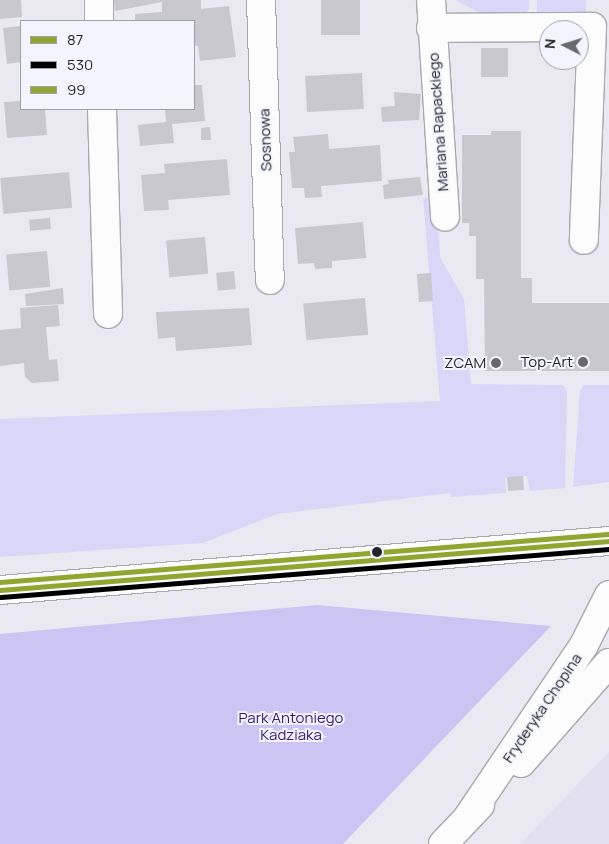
<!DOCTYPE html>
<html>
<head>
<meta charset="utf-8">
<style>
  body { margin:0 }
  #map { position:relative; width:609px; height:844px; overflow:hidden; background:#eae9f2; font-family:Manrope,sans-serif }
  div>[style] { position:absolute }
  .built>* { inset:0; background:#e2e0f1 }
  .green>* { inset:0; background:#dad6f8; transform-origin:0 0 }
  .forest>* { inset:0; background:#ccc5f4 }
  .building>* { inset:0; background:#c9c8cf; transform-origin:0 0 }
  .roads { filter:drop-shadow(1px 0 #a9a8af) drop-shadow(-1px 0 #a9a8af) drop-shadow(0 1px #a9a8af) drop-shadow(0 -1px #a9a8af) }
  .minor>* { height:28px; margin:-14px; padding:0 14px; transform-origin:14px; border-radius:14px; background:#fcfcfd }
  .tertiary>* { height:28px; margin:-14px; padding:0 14px; transform-origin:14px; border-radius:14px; background:#fcfcfd }
  .bus-1>* { height:5px; margin:-2.5px; padding:0 2.5px; transform-origin:2.5px; border-radius:2.5px; background:#8fa630 }
  .bus-2>* { height:5px; margin:-2.5px; padding:0 2.5px; transform-origin:2.5px; border-radius:2.5px; background:#000 }
  .bus-3>* { height:5px; margin:-2.5px; padding:0 2.5px; transform-origin:2.5px; border-radius:2.5px; background:#8fa630 }
  .dots>* { width:14px; height:14px; translate:-50% -50%; box-sizing:border-box; border:2px solid #f4f4fe; border-radius:50% }
  span { translate:-50% -50%; white-space:nowrap; text-align:center; line-height:1.15; -webkit-text-stroke:4px #f4f4fe; paint-order:stroke }
  .street-label { font-size:15px; color:#232329 }
  .poi-label { font-size:15px; color:#232329 }
  .right { translate:-100% -50%; text-align:right }
  .park-label { font-size:15px; color:#351871 }
  .legend { position:absolute; left:20px; top:20px; width:175px; height:90px; box-sizing:border-box; background:#f4f4fe; border:1px solid #a0a0a9; margin:0; padding:6px 9px; list-style:none; font-size:15px; color:#232329 }
  .legend li { display:flex; align-items:center; gap:10px; height:25px }
  .legend b { width:25px; border:1px solid #a0a0a9 }
  .north { position:absolute; left:539px; top:20px; width:50px; height:50px; box-sizing:border-box; background:#f4f4fe; border:1px solid #a0a0a9; border-radius:50%; rotate:275deg; font-size:14px; font-weight:700; line-height:20px; text-align:center; color:#232329 }
  .north::after { content:''; display:block; margin:auto; width:18px; height:22px; background:#69686f; clip-path:polygon(50% 0,100% 100%,50% 72%,0 100%) }
</style>
</head>
<body>
<div id="map">
  <div class="built">
    <div style="clip-path:polygon(609px 752px,609px 844px,520px 844px,535px 828px)"></div>
  </div>
  <div class="green">
    <div style="clip-path:polygon(455px 0,529px 0,529px 9px,526px 13px,478px 12px)"></div>
    <div style="left:537px;top:0;width:49px;height:14px"></div>
    <div style="clip-path:polygon(437px 197px,440px 257px,464px 299px,471px 384px,563px 385px,567px 391px,565px 488px,530px 491px,527px 476px,505px 478px,506px 493px,451px 497px,450px 493px,277px 514px,203px 543px,0 557px,0 419px,440px 401px,423px 198px)"></div>
    <div style="clip-path:polygon(584px 385px,609px 385px,609px 482px,573px 487px,580px 390px)"></div>
  </div>
  <div class="forest">
    <div style="clip-path:polygon(317px 605px,551px 626px,343px 844px,0 844px,0 634px)"></div>
  </div>
  <div class="building">
    <div style="clip-path:polygon(0 0,21px 0,22px 17px,0 19px)"></div>
    <div style="clip-path:polygon(114px 0,201px 0,201px 9px,229px 6px,236px 57px,200px 61px,198px 46px,194px 46px,194px 21px,135px 21px,135px 14px,162px 12px,162px 2px,115px 11px)"></div>
    <div style="left:321px;top:0;width:39px;height:35px"></div>
    <div style="clip-path:polygon(21px 26px,21px 62px,7px 64px,3px 28px)"></div>
    <div style="left:481px;top:48px;width:27px;height:29px"></div>
    <div style="left:362px;top:73px;width:36px;height:57px;rotate:87deg"></div>
    <div style="clip-path:polygon(194px 85px,202px 85px,205px 121px,172px 124px,174px 143px,140px 146px,138px 125px,166px 122px,165px 109px,194px 109px)"></div>
    <div style="clip-path:polygon(394px 92px,421px 94px,419px 120px,382px 122px,381px 107px,395px 106px)"></div>
    <div style="clip-path:polygon(21px 101px,21px 109px,45px 109px,47px 135px,7px 138px,4px 102px)"></div>
    <div style="clip-path:polygon(210px 127px,211px 140px,201px 140px,201px 128px)"></div>
    <div style="clip-path:polygon(491px 131px,521px 131px,521px 278px,532px 278px,532px 303px,609px 303px,609px 371px,485px 371px,484px 279px,476px 279px,476px 236px,469px 236px,469px 223px,462px 223px,462px 135px,491px 135px)"></div>
    <div style="clip-path:polygon(328px 134px,329px 149px,380px 145px,382px 181px,321px 186px,322px 197px,305px 198px,304px 188px,292px 188px,289px 152px,295px 152px,293px 137px)"></div>
    <div style="clip-path:polygon(227px 159px,230px 195px,168px 200px,169px 210px,144px 211px,141px 175px,165px 173px,164px 164px)"></div>
    <div style="left:69px;top:172px;width:36px;height:69px;rotate:85deg"></div>
    <div style="clip-path:polygon(420px 177px,423px 195px,384px 199px,383px 185px,389px 184px,388px 180px)"></div>
    <div style="left:50px;top:218px;width:11px;height:21px;rotate:85deg"></div>
    <div style="clip-path:polygon(363px 222px,366px 258px,332px 261px,332px 268px,315px 269px,314px 263px,298px 264px,295px 228px)"></div>
    <div style="left:205px;top:237px;width:37px;height:39px;rotate:85deg"></div>
    <div style="left:47px;top:251px;width:36px;height:41px;rotate:85deg"></div>
    <div style="left:234px;top:271px;width:18px;height:18px;rotate:84deg"></div>
    <div style="left:431px;top:273px;width:28px;height:14px;rotate:86deg"></div>
    <div style="clip-path:polygon(63px 288px,64px 304px,26px 306px,25px 294px)"></div>
    <div style="left:365px;top:298px;width:37px;height:62px;rotate:85deg"></div>
    <div style="clip-path:polygon(58px 305px,60px 326px,46px 327px,49px 360px,57px 359px,59px 381px,32px 383px,25px 377px,24px 363px,0 366px,0 330px,21px 328px,20px 308px)"></div>
    <div style="clip-path:polygon(249px 308px,252px 345px,176px 351px,175px 337px,158px 339px,156px 312px)"></div>
    <div style="left:523px;top:476px;width:14px;height:16px;rotate:86deg"></div>
  </div>
  <div class="roads">
    <div class="minor">
      <div style="left:99px;top:0;width:21px;rotate:90deg"></div>
      <div style="left:261px;top:0;width:280px;rotate:88.2deg"></div>
      <div style="left:431px;top:0;width:217px;rotate:86.3deg"></div>
      <div style="left:431px;top:28px;width:161px;rotate:-0.4deg"></div>
      <div style="left:592px;top:27px;width:213px;rotate:92.2deg"></div>
      <div style="left:102px;top:109px;width:205px;rotate:88.3deg"></div>
    </div>
    <div class="tertiary">
      <div style="left:0;top:590px;width:611px;rotate:-4.6deg"></div>
      <div style="left:521px;top:763px;width:133px;rotate:-48.7deg"></div>
      <div style="left:468px;top:817px;width:207px;rotate:-56deg"></div>
      <div style="left:584px;top:645px;width:56px;rotate:-63.4deg"></div>
      <div style="left:443px;top:844px;width:54px;rotate:-46.5deg"></div>
    </div>
  </div>
  <div class="bus-1">
    <div style="left:0;top:590px;width:611px;rotate:-4.6deg"></div>
  </div>
  <div class="bus-2">
    <div style="left:1px;top:597px;width:610px;rotate:-4.51deg"></div>
  </div>
  <div class="bus-3">
    <div style="left:0;top:582px;width:610px;rotate:-4.51deg"></div>
  </div>
  <div class="dots">
    <div style="left:583px;top:362px;background:#69686f"></div>
    <div style="left:496px;top:363px;background:#69686f"></div>
    <div style="left:377px;top:552px;background:#232329"></div>
  </div>
  <div class="street-label">
    <span style="left:438px;top:122px;rotate:-94deg">Mariana Rapackiego</span>
    <span style="left:265px;top:140px;rotate:-92deg">Sosnowa</span>
    <span style="left:542px;top:708px;rotate:-56deg">Fryderyka Chopina</span>
  </div>
  <div class="poi-label">
    <span class="right" style="left:573px;top:362px">Top-Art</span>
    <span class="right" style="left:486px;top:363px">ZCAM</span>
  </div>
  <div class="park-label">
    <span style="left:291px;top:726px">Park Antoniego<br>Kadziaka</span>
  </div>
  <ul class="legend">
  <li><b style="height:6px;background:#8fa630"></b>87</li>
  <li><b style="height:6px;background:#000"></b>530</li>
  <li><b style="height:6px;background:#8fa630"></b>99</li>
  </ul>
  <div class="north">N</div>
</div>
</body>
</html>
